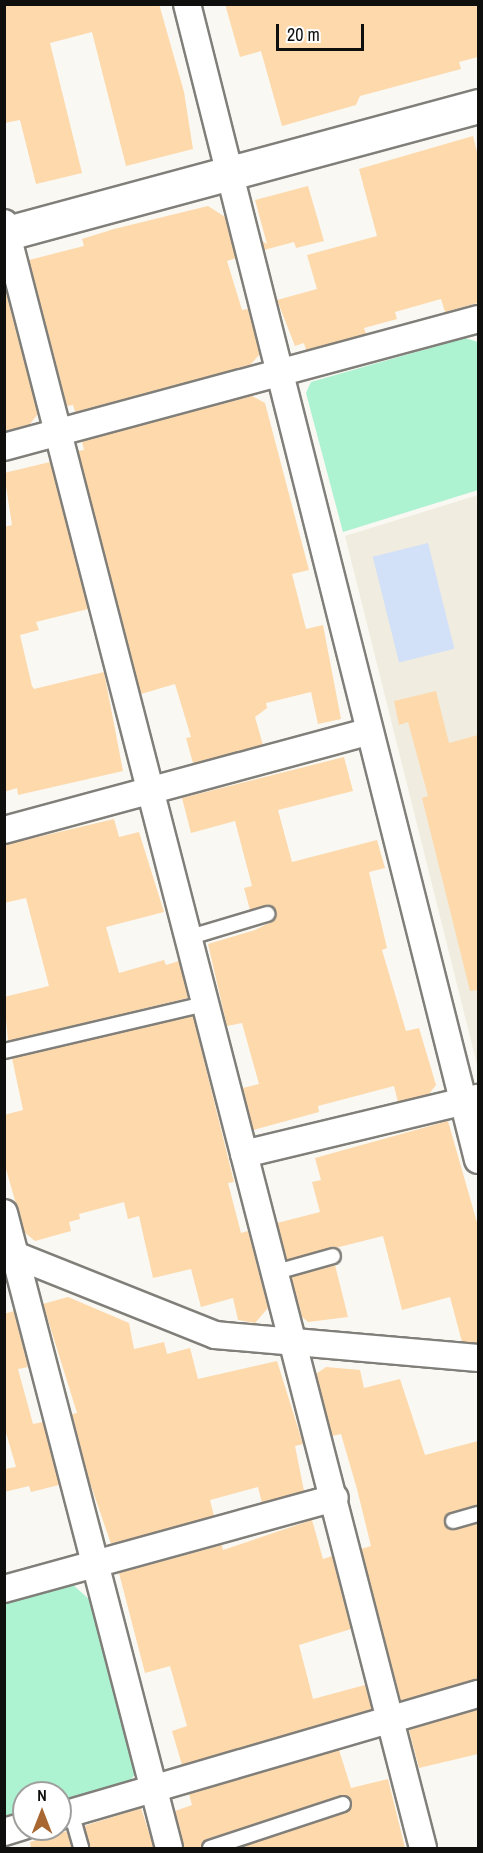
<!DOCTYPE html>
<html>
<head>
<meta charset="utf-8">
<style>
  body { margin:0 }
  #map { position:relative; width:483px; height:1853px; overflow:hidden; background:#f9f8f2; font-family:"Archivo Narrow",sans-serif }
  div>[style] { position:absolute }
  .built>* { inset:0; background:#f0ede0 }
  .green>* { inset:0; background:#adf2d1 }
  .water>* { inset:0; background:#d2e0f8; transform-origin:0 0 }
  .building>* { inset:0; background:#fdd9ac }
  .roads { filter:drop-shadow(2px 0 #817f7a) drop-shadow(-2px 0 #817f7a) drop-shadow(0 2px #817f7a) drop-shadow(0 -2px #817f7a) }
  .service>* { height:14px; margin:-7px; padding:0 7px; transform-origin:7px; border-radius:7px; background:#fff }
  .minor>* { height:26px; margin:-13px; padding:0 13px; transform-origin:13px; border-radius:13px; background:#fff }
  .tertiary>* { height:33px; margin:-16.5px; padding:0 16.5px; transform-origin:16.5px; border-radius:16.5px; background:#fff }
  span { translate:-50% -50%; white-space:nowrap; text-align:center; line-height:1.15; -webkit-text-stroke:6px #fff; paint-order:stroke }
  .frame { position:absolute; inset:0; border:6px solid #0f0f0d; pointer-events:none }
  .north { position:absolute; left:12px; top:1781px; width:60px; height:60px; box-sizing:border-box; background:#fff; border:2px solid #9f9f9e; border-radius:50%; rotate:0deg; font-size:16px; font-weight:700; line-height:24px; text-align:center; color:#0f0f0d }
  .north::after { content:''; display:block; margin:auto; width:21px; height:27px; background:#a86631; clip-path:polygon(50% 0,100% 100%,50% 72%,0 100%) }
  .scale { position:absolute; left:276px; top:24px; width:88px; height:27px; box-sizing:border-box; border:3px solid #0f0f0d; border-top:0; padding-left:8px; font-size:18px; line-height:21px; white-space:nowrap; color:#0f0f0d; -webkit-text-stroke:4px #fff; paint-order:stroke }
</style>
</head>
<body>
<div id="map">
  <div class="built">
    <div style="clip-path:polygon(478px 495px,478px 1069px,345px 536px)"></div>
  </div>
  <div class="green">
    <div style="clip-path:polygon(465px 338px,478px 342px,478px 490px,343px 532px,306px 393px,311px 382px)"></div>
    <div style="clip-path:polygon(71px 1583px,91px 1601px,136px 1772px,128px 1785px,60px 1805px,60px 1793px,24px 1793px,24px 1816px,5px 1821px,5px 1600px)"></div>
  </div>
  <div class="water">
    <div style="left:428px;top:543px;width:109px;height:57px;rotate:76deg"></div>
  </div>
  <div class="building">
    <div style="clip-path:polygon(4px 4px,159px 4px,184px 92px,193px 149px,126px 166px,92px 32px,50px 43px,82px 173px,36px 184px,20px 120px,4px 123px)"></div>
    <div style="clip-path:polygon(225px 4px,478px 4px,478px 57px,459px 62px,461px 69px,360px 96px,356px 105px,282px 126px,261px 51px,240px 57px)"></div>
    <div style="clip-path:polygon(473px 136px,478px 156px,478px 303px,445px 312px,441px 299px,395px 312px,397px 319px,364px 328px,366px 334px,306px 350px,304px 343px,295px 346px,277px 300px,317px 289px,307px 255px,377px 236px,359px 169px)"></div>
    <div style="clip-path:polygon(308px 186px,324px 241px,296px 248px,294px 242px,264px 250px,262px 241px,267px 244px,255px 200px)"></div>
    <div style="clip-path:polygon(208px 206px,225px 217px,236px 258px,227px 261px,242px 310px,248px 309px,260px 354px,250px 365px,75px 412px,73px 405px,67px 406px,29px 260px,84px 246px,82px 239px,114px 229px)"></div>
    <div style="clip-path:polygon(4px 285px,38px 414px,29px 425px,4px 431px)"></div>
    <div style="clip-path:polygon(252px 396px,265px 403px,309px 570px,292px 574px,306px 629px,323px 625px,341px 719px,318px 724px,311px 692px,266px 703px,267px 708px,255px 717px,263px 745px,193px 763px,186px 738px,191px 737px,175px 684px,141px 694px,78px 451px,84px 450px,82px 441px)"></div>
    <div style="clip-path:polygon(50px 462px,88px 609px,36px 622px,39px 630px,20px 635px,32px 686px,34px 689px,104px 672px,123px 771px,18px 795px,17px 788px,4px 792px,4px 527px,12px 525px,4px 473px)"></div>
    <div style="clip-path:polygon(436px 691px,449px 743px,478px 735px,478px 990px,470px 991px,422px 798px,428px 796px,408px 722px,399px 725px,394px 701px)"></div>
    <div style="clip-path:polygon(344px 757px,353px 791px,278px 810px,292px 862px,377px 840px,385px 868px,369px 872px,387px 948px,382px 950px,406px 1031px,419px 1028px,436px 1085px,429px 1094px,398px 1102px,394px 1086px,318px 1106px,319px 1112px,253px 1130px,243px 1088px,259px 1084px,242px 1023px,227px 1026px,208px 944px,255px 930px,273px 921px,276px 912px,268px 905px,250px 910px,244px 888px,252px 886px,235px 821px,191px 833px,182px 798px)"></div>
    <div style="clip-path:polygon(114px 819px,119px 837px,139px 832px,164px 912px,106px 927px,119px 973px,164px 960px,166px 965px,179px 961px,188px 998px,8px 1041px,4px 997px,49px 986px,26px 898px,4px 903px,4px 845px)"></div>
    <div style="clip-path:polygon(193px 1016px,234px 1182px,228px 1183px,241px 1233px,248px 1231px,268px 1308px,255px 1323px,238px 1320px,233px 1298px,201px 1307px,191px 1269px,153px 1278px,139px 1216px,128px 1219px,124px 1202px,79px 1214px,80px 1219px,69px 1222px,71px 1231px,35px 1241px,24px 1232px,4px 1162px,4px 1115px,23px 1110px,12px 1058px)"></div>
    <div style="clip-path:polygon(448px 1121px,478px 1226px,478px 1343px,462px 1342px,450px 1297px,402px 1310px,383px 1236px,287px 1260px,277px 1223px,320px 1212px,312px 1182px,321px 1180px,315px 1158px)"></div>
    <div style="clip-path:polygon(335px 1265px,348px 1317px,308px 1322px,302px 1317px,291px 1277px)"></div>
    <div style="clip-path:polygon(68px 1297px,129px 1323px,134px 1349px,164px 1342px,167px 1354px,190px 1348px,198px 1379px,277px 1361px,303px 1444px,295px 1446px,304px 1491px,262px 1503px,258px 1487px,210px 1500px,214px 1516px,111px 1544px,88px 1477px,72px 1414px,77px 1413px,43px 1304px)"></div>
    <div style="clip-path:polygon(14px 1311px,28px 1367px,18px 1369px,33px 1424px,43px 1422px,59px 1485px,31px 1492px,29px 1486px,4px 1492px,4px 1469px,16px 1467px,4px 1426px,4px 1314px)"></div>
    <div style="clip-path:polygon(326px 1367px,360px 1370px,364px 1388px,400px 1379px,425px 1455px,478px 1441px,478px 1505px,451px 1512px,444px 1519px,451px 1530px,478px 1523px,478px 1679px,401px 1701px,361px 1549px,371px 1546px,357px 1489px,341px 1434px,332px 1436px,316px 1374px)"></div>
    <div style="clip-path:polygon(312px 1520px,323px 1559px,332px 1556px,351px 1629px,299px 1645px,313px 1699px,365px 1685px,372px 1709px,182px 1765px,172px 1731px,187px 1726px,170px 1666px,145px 1673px,119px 1573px,222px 1545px,223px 1550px)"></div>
    <div style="clip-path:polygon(478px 1709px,478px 1754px,419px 1768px,409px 1730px)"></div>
    <div style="clip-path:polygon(339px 1750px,351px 1788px,388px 1779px,405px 1848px,237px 1848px,346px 1812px,352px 1802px,344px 1795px,207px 1839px,201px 1848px,184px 1848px,175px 1811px,192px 1805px,189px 1794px)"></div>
    <div style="clip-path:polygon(141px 1808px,154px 1848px,90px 1848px,84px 1826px)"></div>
    <div style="clip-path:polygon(67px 1831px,72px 1848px,31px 1848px,30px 1842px)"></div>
  </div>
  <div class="roads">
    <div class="service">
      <div style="left:187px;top:938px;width:84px;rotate:-16.7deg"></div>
      <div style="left:4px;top:1051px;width:205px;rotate:-13.2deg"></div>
      <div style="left:276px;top:1272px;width:59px;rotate:-15.7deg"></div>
      <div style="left:453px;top:1521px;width:26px;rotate:-16deg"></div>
      <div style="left:71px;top:1812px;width:37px;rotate:74deg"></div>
      <div style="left:210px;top:1848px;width:140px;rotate:-18.3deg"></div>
    </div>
    <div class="minor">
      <div style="left:187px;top:4px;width:1192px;rotate:75.87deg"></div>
      <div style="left:4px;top:223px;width:1678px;rotate:75.54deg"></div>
      <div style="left:4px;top:447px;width:491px;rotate:-15.1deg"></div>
      <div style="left:4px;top:830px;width:376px;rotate:-15.1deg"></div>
      <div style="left:244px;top:1154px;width:241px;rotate:-13.5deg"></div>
      <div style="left:4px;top:1213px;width:656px;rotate:75.43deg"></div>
      <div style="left:5px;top:1251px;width:226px;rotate:21.8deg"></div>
      <div style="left:215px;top:1335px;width:264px;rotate:5deg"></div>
      <div style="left:4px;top:1589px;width:343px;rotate:-15.4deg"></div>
      <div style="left:60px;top:1816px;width:435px;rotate:-16.3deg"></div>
      <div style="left:4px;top:1832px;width:21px;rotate:-17deg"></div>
    </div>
    <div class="tertiary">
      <div style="left:4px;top:234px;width:491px;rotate:-15.1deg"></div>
    </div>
  </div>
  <div class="frame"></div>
  <div class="north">N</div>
  <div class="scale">20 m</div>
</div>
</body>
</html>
